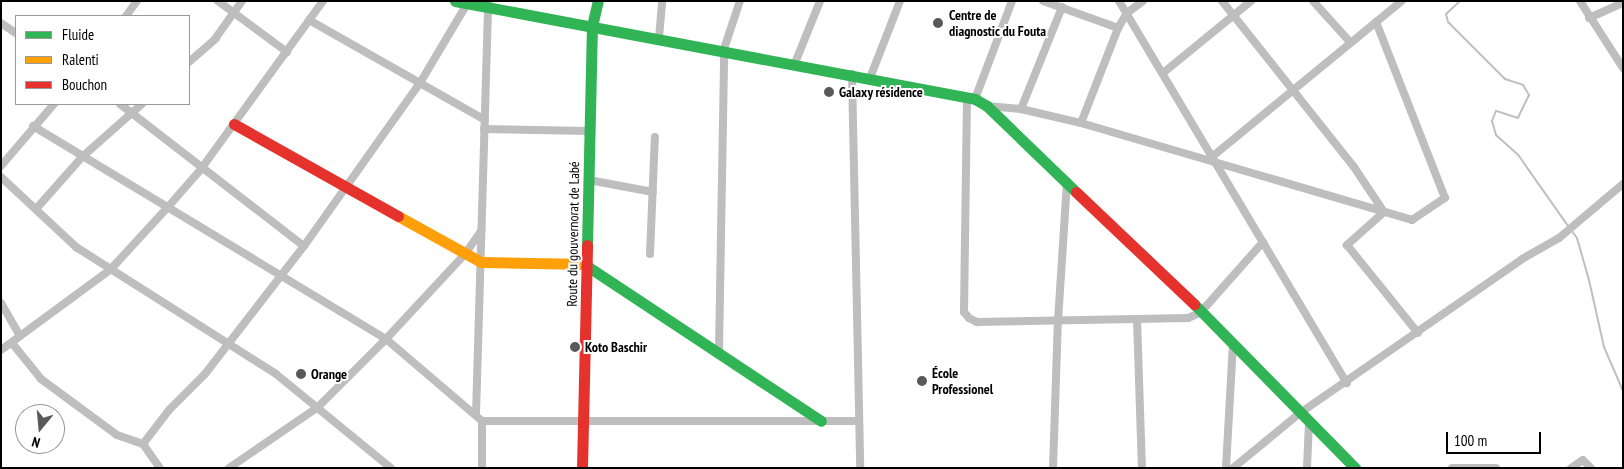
<!DOCTYPE html>
<html>
<head>
<meta charset="utf-8">
<style>
  body { margin:0 }
  #map { position:relative; width:1624px; height:469px; overflow:hidden; background:#fff; font-family:"PT Sans Narrow",sans-serif }
  div>[style] { position:absolute }
  .stream>* { height:2px; margin:-1px; padding:0 1px; transform-origin:1px; border-radius:1px; background:#bfbfbf }
  .street>* { height:8px; margin:-4px; padding:0 4px; transform-origin:4px; border-radius:4px; background:#bebebe }
  .fast>* { height:11px; margin:-5.5px; padding:0 5.5px; transform-origin:5.5px; border-radius:5.5px; background:#30b455 }
  .slow>* { height:11px; margin:-5.5px; padding:0 5.5px; transform-origin:5.5px; border-radius:5.5px; background:#ff9f0a }
  .jam>* { height:11px; margin:-5.5px; padding:0 5.5px; transform-origin:5.5px; border-radius:5.5px; background:#e5322d }
  .dots>* { width:14px; height:14px; translate:-50% -50%; box-sizing:border-box; border:2px solid #fff; border-radius:50% }
  span { translate:-50% -50%; white-space:nowrap; text-align:center; line-height:1.15; -webkit-text-stroke:4px #fff; paint-order:stroke }
  .poi-label { font-size:14px; color:#000; font-weight:700 }
  .left { translate:0 -50%; text-align:left }
  .street-label { font-size:14px; color:#000 }
  .frame { position:absolute; inset:0; border:2px solid #000; pointer-events:none }
  .legend { position:absolute; left:15px; top:15px; width:175px; height:90px; box-sizing:border-box; background:#fff; border:1px solid #999; margin:0; padding:6px 9px; list-style:none; font-size:15px; color:#000 }
  .legend li { display:flex; align-items:center; gap:10px; height:25px }
  .legend b { width:25px; border:1px solid #999 }
  .north { position:absolute; left:15px; top:404px; width:50px; height:50px; box-sizing:border-box; background:#fff; border:1px solid #999; border-radius:50%; rotate:197deg; font-size:14px; font-weight:700; line-height:20px; text-align:center; color:#000 }
  .north::after { content:''; display:block; margin:auto; width:18px; height:22px; background:#595959; clip-path:polygon(50% 0,100% 100%,50% 72%,0 100%) }
  .scale { position:absolute; left:1446px; top:432px; width:95px; height:22px; box-sizing:border-box; border:2px solid #000; border-top:0; padding-left:6px; font-size:15px; line-height:18px; white-space:nowrap; color:#000; -webkit-text-stroke:4px #fff; paint-order:stroke }
</style>
</head>
<body>
<div id="map">
  <div class="stream">
    <div style="left:1460px;top:1px;width:19px;rotate:137deg"></div>
    <div style="left:1446px;top:14px;width:8px;rotate:76deg"></div>
    <div style="left:1448px;top:22px;width:81px;rotate:45deg"></div>
    <div style="left:1505px;top:79px;width:19px;rotate:18deg"></div>
    <div style="left:1523px;top:85px;width:12px;rotate:59deg"></div>
    <div style="left:1529px;top:95px;width:25px;rotate:116deg"></div>
    <div style="left:1518px;top:118px;width:23px;rotate:-162deg"></div>
    <div style="left:1496px;top:111px;width:11px;rotate:112deg"></div>
    <div style="left:1492px;top:121px;width:15px;rotate:74deg"></div>
    <div style="left:1496px;top:135px;width:31px;rotate:42deg"></div>
    <div style="left:1519px;top:156px;width:85px;rotate:55deg"></div>
    <div style="left:1571px;top:230px;width:10px;rotate:53deg"></div>
    <div style="left:1577px;top:238px;width:44px;rotate:74.1deg"></div>
    <div style="left:1589px;top:280px;width:69px;rotate:77.4deg"></div>
    <div style="left:1604px;top:347px;width:48px;rotate:66.6deg"></div>
  </div>
  <div class="street">
    <div style="left:218px;top:1px;width:86px;rotate:36.5deg"></div>
    <div style="left:1043px;top:1px;width:80px;rotate:19.8deg"></div>
    <div style="left:1119px;top:1px;width:445px;rotate:59.2deg"></div>
    <div style="left:1222px;top:1px;width:212px;rotate:51.5deg"></div>
    <div style="left:1354px;top:167px;width:54px;rotate:56.3deg"></div>
    <div style="left:1384px;top:212px;width:50px;rotate:138.3deg"></div>
    <div style="left:1347px;top:245px;width:113px;rotate:51.1deg"></div>
    <div style="left:1313px;top:1px;width:55px;rotate:47.9deg"></div>
    <div style="left:1580px;top:1px;width:80px;rotate:57.3deg"></div>
    <div style="left:126px;top:16px;width:19px;rotate:-54deg"></div>
    <div style="left:1589px;top:18px;width:37px;rotate:-24deg"></div>
    <div style="left:309px;top:20px;width:202px;rotate:29.6deg"></div>
    <div style="left:1px;top:23px;width:18px;rotate:34deg"></div>
    <div style="left:659px;top:38px;width:37px;rotate:-85deg"></div>
    <div style="left:189px;top:62px;width:35px;rotate:-41deg"></div>
    <div style="left:215px;top:39px;width:47px;rotate:-54.6deg"></div>
    <div style="left:795px;top:63px;width:67px;rotate:-68deg"></div>
    <div style="left:1163px;top:73px;width:114px;rotate:-39.3deg"></div>
    <div style="left:852px;top:74px;width:394px;rotate:88.8deg"></div>
    <div style="left:870px;top:78px;width:83px;rotate:-68.7deg"></div>
    <div style="left:967px;top:97px;width:215px;rotate:90.8deg"></div>
    <div style="left:964px;top:312px;width:8px;rotate:50deg"></div>
    <div style="left:969px;top:318px;width:9px;rotate:27deg"></div>
    <div style="left:977px;top:322px;width:211px;rotate:-1.1deg"></div>
    <div style="left:1188px;top:318px;width:13px;rotate:-23deg"></div>
    <div style="left:1200px;top:313px;width:95px;rotate:-48.4deg"></div>
    <div style="left:975px;top:99px;width:105px;rotate:-69.3deg"></div>
    <div style="left:120px;top:104px;width:232px;rotate:37.7deg"></div>
    <div style="left:987px;top:106px;width:34px;rotate:5deg"></div>
    <div style="left:1021px;top:109px;width:62px;rotate:13.1deg"></div>
    <div style="left:1081px;top:123px;width:345px;rotate:16.3deg"></div>
    <div style="left:1412px;top:220px;width:40px;rotate:-34deg"></div>
    <div style="left:1445px;top:198px;width:189px;rotate:-111.4deg"></div>
    <div style="left:1021px;top:109px;width:110px;rotate:-68.1deg"></div>
    <div style="left:1081px;top:123px;width:102px;rotate:-68.7deg"></div>
    <div style="left:1118px;top:28px;width:17px;rotate:-59deg"></div>
    <div style="left:1127px;top:13px;width:20px;rotate:-37deg"></div>
    <div style="left:33px;top:126px;width:412px;rotate:31.1deg"></div>
    <div style="left:386px;top:339px;width:126px;rotate:40.5deg"></div>
    <div style="left:482px;top:421px;width:47px;rotate:90deg"></div>
    <div style="left:484px;top:129px;width:106px;rotate:1.1deg"></div>
    <div style="left:1213px;top:156px;width:244px;rotate:-39.4deg"></div>
    <div style="left:1px;top:166px;width:82px;rotate:-49.5deg"></div>
    <div style="left:1px;top:177px;width:103px;rotate:43deg"></div>
    <div style="left:76px;top:247px;width:237px;rotate:32.4deg"></div>
    <div style="left:276px;top:374px;width:149px;rotate:39.3deg"></div>
    <div style="left:589px;top:180px;width:65px;rotate:10.6deg"></div>
    <div style="left:36px;top:209px;width:69px;rotate:-48.5deg"></div>
    <div style="left:82px;top:157px;width:80px;rotate:-41.5deg"></div>
    <div style="left:650px;top:254px;width:117px;rotate:-87.6deg"></div>
    <div style="left:1px;top:303px;width:38px;rotate:60deg"></div>
    <div style="left:1137px;top:319px;width:149px;rotate:88.1deg"></div>
    <div style="left:12px;top:343px;width:46px;rotate:51.1deg"></div>
    <div style="left:41px;top:379px;width:94px;rotate:36.4deg"></div>
    <div style="left:117px;top:435px;width:28px;rotate:19deg"></div>
    <div style="left:143px;top:444px;width:29px;rotate:55deg"></div>
    <div style="left:1px;top:350px;width:135px;rotate:-36.3deg"></div>
    <div style="left:110px;top:270px;width:86px;rotate:-47.4deg"></div>
    <div style="left:168px;top:207px;width:50px;rotate:-49deg"></div>
    <div style="left:201px;top:169px;width:208px;rotate:-54deg"></div>
    <div style="left:719px;top:350px;width:301px;rotate:-89deg"></div>
    <div style="left:724px;top:49px;width:51px;rotate:-71.6deg"></div>
    <div style="left:476px;top:414px;width:413px;rotate:-88.3deg"></div>
    <div style="left:482px;top:421px;width:377px"></div>
    <div style="left:143px;top:444px;width:43px;rotate:-52.6deg"></div>
    <div style="left:169px;top:410px;width:51px;rotate:-45deg"></div>
    <div style="left:205px;top:374px;width:162px;rotate:-52.3deg"></div>
    <div style="left:304px;top:246px;width:200px;rotate:-54.6deg"></div>
    <div style="left:420px;top:83px;width:92px;rotate:-59.3deg"></div>
    <div style="left:229px;top:468px;width:108px;rotate:-34.4deg"></div>
    <div style="left:318px;top:407px;width:96px;rotate:-45deg"></div>
    <div style="left:386px;top:339px;width:116px;rotate:-47.1deg"></div>
    <div style="left:465px;top:254px;width:29px;rotate:-55deg"></div>
    <div style="left:1053px;top:468px;width:147px;rotate:-88.1deg"></div>
    <div style="left:1058px;top:321px;width:139px;rotate:-86.3deg"></div>
    <div style="left:1226px;top:468px;width:126px;rotate:-86.8deg"></div>
    <div style="left:1233px;top:468px;width:87px;rotate:-39.4deg"></div>
    <div style="left:1300px;top:413px;width:270px;rotate:-34.7deg"></div>
    <div style="left:1522px;top:259px;width:43px;rotate:-29.6deg"></div>
    <div style="left:1559px;top:238px;width:84px;rotate:-40.2deg"></div>
    <div style="left:1307px;top:468px;width:46px;rotate:-87.5deg"></div>
    <div style="left:1452px;top:468px;width:44px"></div>
    <div style="left:1571px;top:468px;width:14px;rotate:-34deg"></div>
    <div style="left:1583px;top:460px;width:11px;rotate:45deg"></div>
  </div>
  <div class="fast">
    <div style="left:455px;top:1px;width:529px;rotate:10.67deg"></div>
    <div style="left:975px;top:99px;width:14px;rotate:30deg"></div>
    <div style="left:987px;top:106px;width:124px;rotate:44deg"></div>
    <div style="left:587px;top:245px;width:219px;rotate:-88.7deg"></div>
    <div style="left:592px;top:26px;width:26px;rotate:-77deg"></div>
    <div style="left:584px;top:264px;width:284px;rotate:33.5deg"></div>
    <div style="left:1194px;top:304px;width:230px;rotate:45.5deg"></div>
  </div>
  <div class="slow">
    <div style="left:398px;top:216px;width:95px;rotate:29deg"></div>
    <div style="left:481px;top:262px;width:103px;rotate:1.1deg"></div>
  </div>
  <div class="jam">
    <div style="left:234px;top:124px;width:188px;rotate:29.3deg"></div>
    <div style="left:1076px;top:192px;width:163px;rotate:43.5deg"></div>
    <div style="left:582px;top:468px;width:223px;rotate:-88.7deg"></div>
  </div>
  <div class="dots">
    <div style="left:938px;top:23px;background:#595959"></div>
    <div style="left:829px;top:92px;background:#595959"></div>
    <div style="left:575px;top:347px;background:#595959"></div>
    <div style="left:301px;top:374px;background:#595959"></div>
    <div style="left:922px;top:381px;background:#595959"></div>
  </div>
  <div class="poi-label">
    <span class="left" style="left:949px;top:23px">Centre de<br>diagnostic du Fouta</span>
    <span class="left" style="left:839px;top:92px">Galaxy résidence</span>
    <span class="left" style="left:585px;top:347px">Koto Baschir</span>
    <span class="left" style="left:932px;top:381px">École<br>Professionel</span>
    <span class="left" style="left:311px;top:374px">Orange</span>
  </div>
  <div class="street-label">
    <span style="left:573px;top:234px;rotate:-89deg">Route du gouvernorat de Labé</span>
  </div>
  <div class="frame"></div>
  <ul class="legend">
  <li><b style="height:6px;background:#30b455"></b>Fluide</li>
  <li><b style="height:6px;background:#ff9f0a"></b>Ralenti</li>
  <li><b style="height:6px;background:#e5322d"></b>Bouchon</li>
  </ul>
  <div class="north">N</div>
  <div class="scale">100 m</div>
</div>
</body>
</html>
